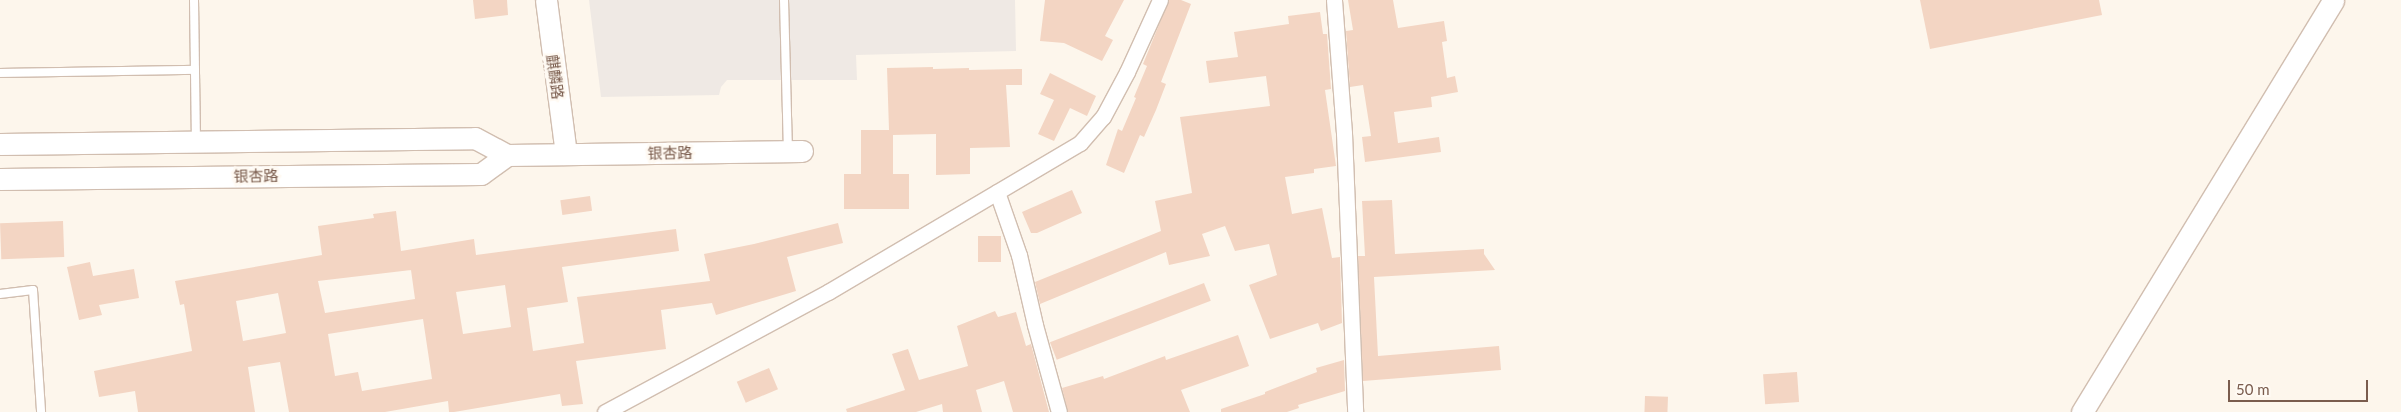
<!DOCTYPE html>
<html>
<head>
<meta charset="utf-8">
<style>
  body { margin:0 }
  #map { position:relative; width:2401px; height:412px; overflow:hidden; background:#fdf6ec; font-family:Lato,"Noto Sans SC",sans-serif }
  div>[style] { position:absolute }
  .industrial>* { inset:0; background:#efe9e4 }
  .building>* { inset:0; background:#f3d5c3; transform-origin:0 0 }
  .roads { filter:drop-shadow(1px 0 #d1beb0) drop-shadow(-1px 0 #d1beb0) drop-shadow(0 1px #d1beb0) drop-shadow(0 -1px #d1beb0) }
  .lane>* { height:8px; margin:-4px; padding:0 4px; transform-origin:4px; border-radius:4px; background:#fff }
  .street>* { height:15px; margin:-7.5px; padding:0 7.5px; transform-origin:7.5px; border-radius:7.5px; background:#fff }
  .secondary>* { height:21px; margin:-10.5px; padding:0 10.5px; transform-origin:10.5px; border-radius:10.5px; background:#fff }
  span { translate:-50% -50%; white-space:nowrap; text-align:center; line-height:1.15; -webkit-text-stroke:5px #fffaf3; paint-order:stroke }
  .street-label { font-size:15px; color:#7a5c4d }
  .scale { position:absolute; left:2228px; top:380px; width:140px; height:22px; box-sizing:border-box; border:2px solid #7a5c4d; border-top:0; padding-left:6px; font-size:15px; line-height:18px; white-space:nowrap; color:#7a5c4d; -webkit-text-stroke:4px #fffaf3; paint-order:stroke }
</style>
</head>
<body>
<div id="map">
  <div class="industrial">
    <div style="clip-path:polygon(589px 0,1015px 0,1016px 51px,856px 55px,857px 80px,727px 80px,721px 87px,719px 95px,601px 97px)"></div>
  </div>
  <div class="building">
    <div style="clip-path:polygon(473px 0,507px 0,508px 15px,475px 19px)"></div>
    <div style="clip-path:polygon(1045px 0,1124px 0,1105px 36px,1113px 40px,1102px 61px,1064px 43px,1040px 41px)"></div>
    <div style="clip-path:polygon(1169px 0,1181px 0,1191px 4px,1161px 82px,1166px 84px,1156px 110px,1144px 137px,1140px 135px,1124px 173px,1106px 165px,1118px 129px,1122px 131px,1136px 98px,1134px 97px,1147px 66px,1143px 64px)"></div>
    <div style="clip-path:polygon(1348px 0,1393px 0,1398px 28px,1444px 21px,1447px 41px,1442px 42px,1447px 78px,1455px 76px,1458px 92px,1431px 97px,1432px 107px,1394px 112px,1398px 143px,1439px 137px,1441px 152px,1365px 162px,1362px 137px,1371px 136px,1363px 85px,1350px 87px,1346px 31px,1353px 30px)"></div>
    <div style="clip-path:polygon(1920px 0,2099px 0,2102px 15px,1930px 49px)"></div>
    <div style="clip-path:polygon(1320px 12px,1323px 34px,1327px 34px,1331px 89px,1325px 90px,1336px 166px,1314px 169px,1314px 173px,1285px 177px,1292px 214px,1322px 208px,1332px 258px,1340px 257px,1342px 323px,1321px 331px,1318px 323px,1270px 339px,1249px 285px,1277px 275px,1269px 244px,1235px 251px,1225px 226px,1202px 234px,1210px 256px,1169px 265px,1166px 252px,1040px 304px,1035px 282px,1161px 231px,1155px 201px,1192px 193px,1180px 117px,1270px 106px,1266px 76px,1209px 83px,1206px 61px,1238px 57px,1234px 32px,1289px 24px,1288px 16px)"></div>
    <div style="clip-path:polygon(933px 67px,933px 69px,969px 68px,969px 70px,1022px 69px,1022px 85px,1006px 85px,1010px 147px,970px 148px,970px 174px,936px 175px,936px 134px,893px 135px,893px 174px,909px 174px,909px 209px,844px 209px,844px 174px,861px 174px,861px 130px,889px 130px,887px 68px)"></div>
    <div style="clip-path:polygon(1050px 73px,1096px 96px,1087px 116px,1070px 108px,1054px 141px,1038px 134px,1054px 100px,1040px 94px)"></div>
    <div style="clip-path:polygon(1072px 190px,1082px 213px,1037px 233px,1031px 233px,1022px 212px)"></div>
    <div style="left:590px;top:196px;width:15px;height:30px;rotate:82deg"></div>
    <div style="clip-path:polygon(1392px 200px,1395px 254px,1484px 249px,1484px 254px,1495px 270px,1374px 277px,1378px 356px,1499px 346px,1501px 370px,1363px 381px,1358px 256px,1365px 256px,1362px 201px)"></div>
    <div style="clip-path:polygon(evenodd,396px 211px,401px 251px,474px 239px,476px 255px,676px 229px,679px 251px,562px 267px,568px 302px,527px 308px,533px 351px,584px 343px,577px 297px,710px 281px,704px 254px,754px 244px,838px 223px,843px 243px,787px 257px,796px 291px,716px 315px,712px 303px,661px 310px,666px 349px,576px 361px,583px 404px,562px 406px,560px 394px,454px 412px,449px 412px,448px 401px,385px 412px,289px 412px,280px 362px,248px 367px,255px 412px,138px 412px,135px 391px,99px 397px,94px 371px,192px 351px,184px 304px,180px 305px,175px 281px,322px 255px,318px 226px,374px 218px,373px 214px,396px 211px,411px 270px,415px 299px,325px 313px,318px 281px,411px 270px,396px 211px,505px 285px,511px 327px,463px 334px,456px 292px,505px 285px,396px 211px,278px 293px,286px 333px,243px 341px,236px 301px,278px 293px,396px 211px,423px 319px,432px 379px,362px 391px,358px 372px,335px 376px,328px 334px,423px 319px)"></div>
    <div style="left:63px;top:221px;width:36px;height:63px;rotate:88deg"></div>
    <div style="left:978px;top:236px;width:23px;height:26px"></div>
    <div style="clip-path:polygon(90px 262px,93px 276px,134px 269px,139px 298px,99px 305px,102px 315px,79px 320px,67px 267px)"></div>
    <div style="left:1204px;top:283px;width:19px;height:165px;rotate:69deg"></div>
    <div style="clip-path:polygon(995px 311px,998px 317px,1016px 312px,1026px 346px,1031px 344px,1049px 412px,1013px 412px,1004px 381px,976px 390px,982px 412px,943px 412px,942px 404px,916px 412px,847px 412px,846px 409px,905px 390px,892px 354px,908px 349px,919px 380px,968px 366px,957px 326px)"></div>
    <div style="clip-path:polygon(1238px 335px,1249px 366px,1181px 390px,1190px 412px,1068px 412px,1062px 388px,1103px 376px,1104px 379px,1165px 356px,1166px 360px)"></div>
    <div style="clip-path:polygon(1344px 360px,1345px 391px,1298px 405px,1299px 408px,1287px 412px,1221px 412px,1221px 409px,1265px 394px,1265px 392px,1317px 372px,1316px 368px)"></div>
    <div style="left:769px;top:368px;width:23px;height:35px;rotate:67deg"></div>
    <div style="left:1797px;top:372px;width:30px;height:34px;rotate:86deg"></div>
    <div style="left:1645px;top:396px;width:23px;height:16px;rotate:2deg"></div>
  </div>
  <div class="roads">
    <div class="lane">
      <div style="left:194px;top:0;width:140px;rotate:89.2deg"></div>
      <div style="left:784px;top:0;width:150px;rotate:88.5deg"></div>
      <div style="left:0;top:73px;width:195px;rotate:-0.9deg"></div>
      <div style="left:0;top:294px;width:33px;rotate:-7deg"></div>
      <div style="left:33px;top:290px;width:122px;rotate:86.2deg"></div>
    </div>
    <div class="street">
      <div style="left:1334px;top:0;width:133px;rotate:85.7deg"></div>
      <div style="left:1344px;top:133px;width:279px;rotate:87.7deg"></div>
      <div style="left:997px;top:192px;width:67px;rotate:70.8deg"></div>
      <div style="left:1019px;top:255px;width:72px;rotate:77.1deg"></div>
      <div style="left:1035px;top:325px;width:90px;rotate:74.6deg"></div>
      <div style="left:605px;top:412px;width:253px;rotate:-28.3deg"></div>
      <div style="left:828px;top:292px;width:293px;rotate:-30.6deg"></div>
      <div style="left:1080px;top:143px;width:35px;rotate:-49deg"></div>
      <div style="left:1103px;top:117px;width:51px;rotate:-61.9deg"></div>
      <div style="left:1127px;top:72px;width:79px;rotate:-65.4deg"></div>
    </div>
    <div class="secondary">
      <div style="left:546px;top:0;width:155px;rotate:82.6deg"></div>
      <div style="left:0;top:144px;width:475px;rotate:-0.7deg"></div>
      <div style="left:475px;top:138px;width:36px;rotate:28deg"></div>
      <div style="left:507px;top:155px;width:295px;rotate:-0.8deg"></div>
      <div style="left:0;top:179px;width:481px;rotate:-0.6deg"></div>
      <div style="left:481px;top:174px;width:32px;rotate:-36deg"></div>
      <div style="left:2082px;top:412px;width:482px;rotate:-58.6deg"></div>
    </div>
  </div>
  <div class="street-label">
    <span style="left:555px;top:77px;rotate:82deg">麒麟路</span>
    <span style="left:670px;top:153px;rotate:-1deg">银杏路</span>
    <span style="left:256px;top:176px;rotate:-1deg">银杏路</span>
  </div>
  <div class="scale">50 m</div>
</div>
</body>
</html>
